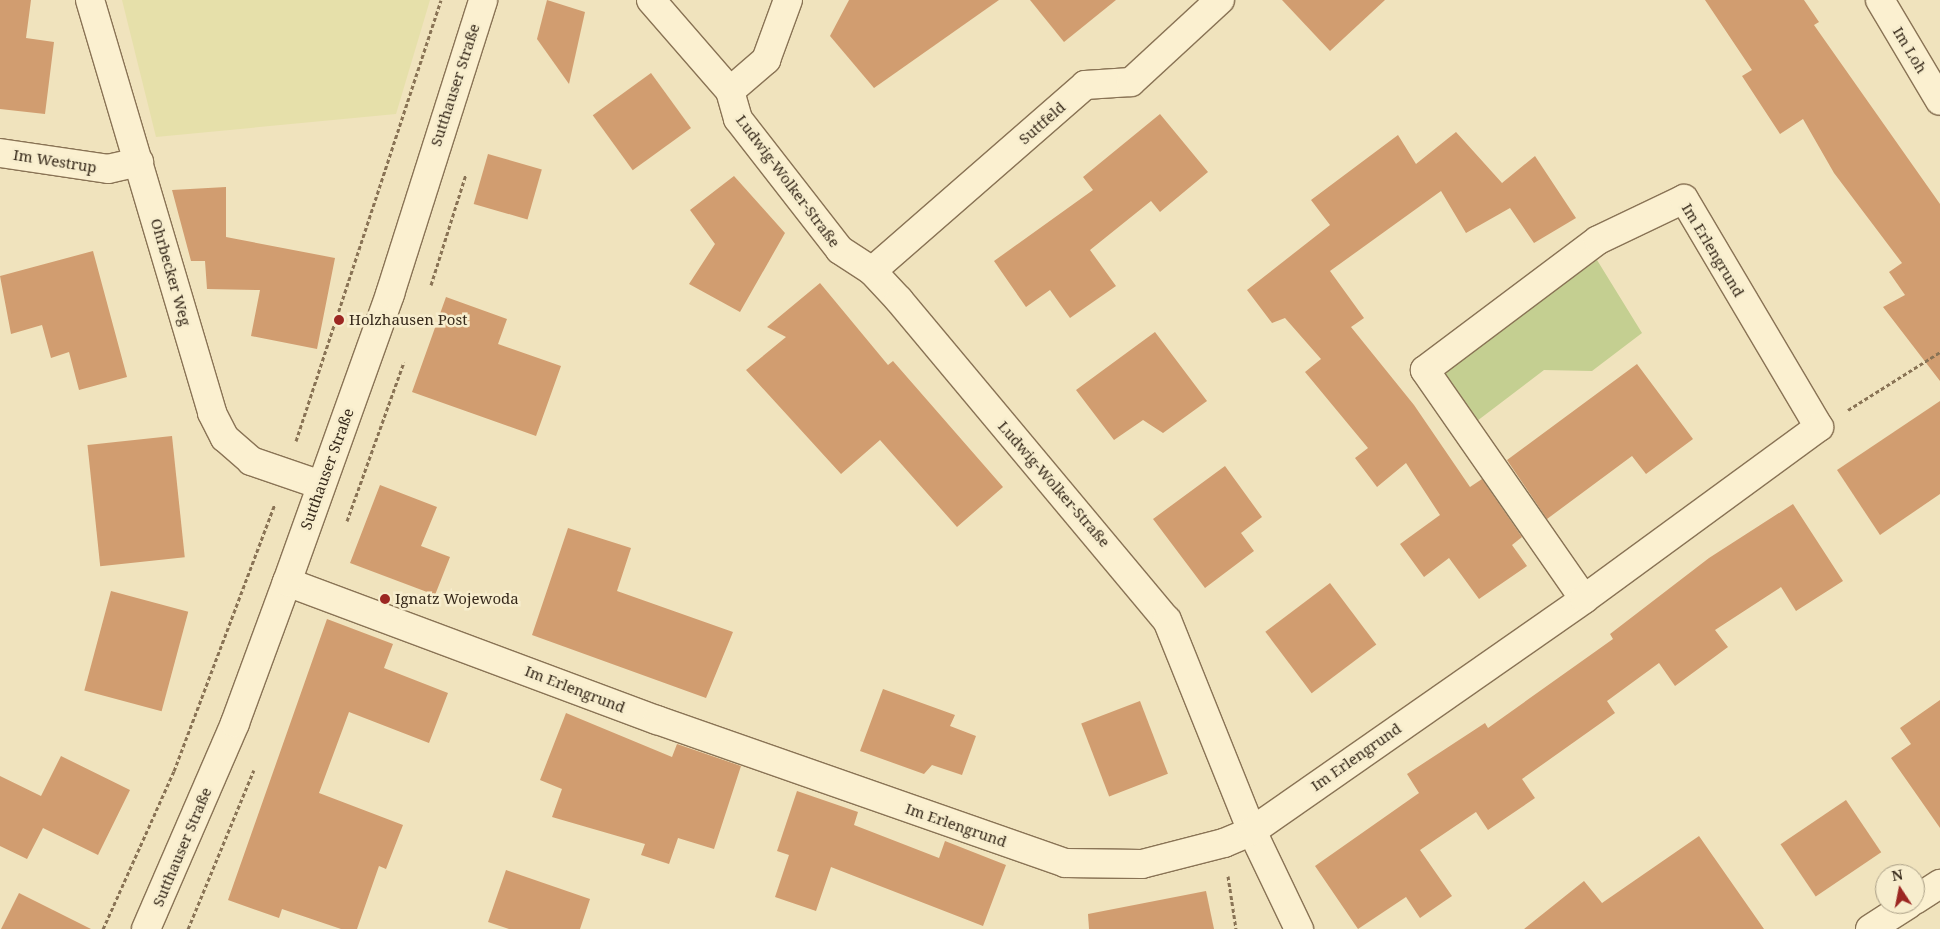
<!DOCTYPE html>
<html>
<head>
<meta charset="utf-8">
<style>
  body { margin:0 }
  #map { position:relative; width:1940px; height:929px; overflow:hidden; background:#f0e3bd; font-family:"Noto Serif",serif }
  div>[style] { position:absolute }
  .farmland>* { inset:0; background:#e6e0aa }
  .green>* { inset:0; background:#c4cf91 }
  .building>* { inset:0; background:#d19d70; transform-origin:0 0 }
  .path>* { height:3px; margin-top:-1.5px; transform-origin:0; background:repeating-linear-gradient(90deg,#897355 0 4px,transparent 0 6.5px) }
  .roads { filter:drop-shadow(1px 0 #897355) drop-shadow(-1px 0 #897355) drop-shadow(0 1px #897355) drop-shadow(0 -1px #897355) }
  .minor>* { height:28px; margin:-14px; padding:0 14px; transform-origin:14px; border-radius:14px; background:#fbf0d0 }
  .dots>* { width:14px; height:14px; translate:-50% -50%; box-sizing:border-box; border:2px solid #f7edcd; border-radius:50% }
  span { translate:-50% -50%; white-space:nowrap; text-align:center; line-height:1.15; -webkit-text-stroke:5px #f7edcd; paint-order:stroke }
  .street-label { font-size:15px; color:#372a1b }
  .poi-label { font-size:15px; color:#372a1b }
  .left { translate:0 -50%; text-align:left }
  .north { position:absolute; left:1875px; top:864px; width:50px; height:50px; box-sizing:border-box; background:#f7edcd; border:1px solid #aa9f86; border-radius:50%; rotate:349deg; font-size:14px; font-weight:700; line-height:20px; text-align:center; color:#372a1b }
  .north::after { content:''; display:block; margin:auto; width:18px; height:22px; background:#9c2722; clip-path:polygon(50% 0,100% 100%,50% 72%,0 100%) }
</style>
</head>
<body>
<div id="map">
  <div class="farmland">
    <div style="clip-path:polygon(122px 0,430px 0,396px 114px,156px 137px)"></div>
  </div>
  <div class="green">
    <div style="clip-path:polygon(1597px 260px,1642px 333px,1592px 371px,1544px 370px,1477px 421px,1442px 371px)"></div>
  </div>
  <div class="building">
    <div style="clip-path:polygon(0 0,31px 0,26px 38px,54px 42px,45px 114px,0 109px)"></div>
    <div style="clip-path:polygon(547px 0,585px 12px,569px 84px,537px 39px)"></div>
    <div style="clip-path:polygon(849px 0,999px 0,874px 88px,830px 36px)"></div>
    <div style="clip-path:polygon(1030px 0,1116px 0,1064px 42px)"></div>
    <div style="clip-path:polygon(1282px 0,1385px 0,1330px 51px)"></div>
    <div style="clip-path:polygon(1705px 0,1804px 0,1819px 22px,1814px 25px,1940px 204px,1940px 381px,1883px 307px,1905px 295px,1889px 272px,1902px 263px,1834px 173px,1803px 119px,1780px 134px,1742px 76px,1752px 70px)"></div>
    <div style="left:651px;top:73px;width:68px;height:72px;rotate:54deg"></div>
    <div style="clip-path:polygon(1160px 114px,1208px 172px,1160px 212px,1151px 201px,1090px 250px,1116px 286px,1070px 318px,1050px 290px,1026px 307px,994px 261px,1093px 190px,1083px 177px)"></div>
    <div style="clip-path:polygon(1456px 132px,1502px 183px,1535px 156px,1576px 218px,1534px 243px,1510px 208px,1466px 233px,1441px 191px,1330px 271px,1364px 318px,1351px 327px,1414px 405px,1470px 487px,1482px 479px,1522px 537px,1512px 545px,1527px 566px,1479px 599px,1449px 558px,1424px 577px,1400px 544px,1440px 515px,1406px 463px,1377px 487px,1355px 458px,1368px 448px,1305px 372px,1321px 359px,1285px 318px,1272px 323px,1247px 290px,1330px 225px,1311px 200px,1398px 135px,1416px 164px)"></div>
    <div style="left:488px;top:154px;width:56px;height:52px;rotate:16deg"></div>
    <div style="clip-path:polygon(734px 176px,785px 233px,740px 312px,689px 284px,715px 244px,690px 210px)"></div>
    <div style="clip-path:polygon(226px 187px,226px 237px,335px 258px,317px 349px,251px 336px,260px 290px,207px 289px,205px 261px,191px 261px,172px 190px)"></div>
    <div style="clip-path:polygon(93px 251px,127px 377px,79px 390px,69px 352px,51px 358px,42px 325px,11px 334px,0 276px)"></div>
    <div style="clip-path:polygon(820px 283px,888px 365px,893px 361px,1003px 487px,957px 527px,880px 440px,841px 474px,746px 370px,786px 337px,767px 327px)"></div>
    <div style="clip-path:polygon(446px 297px,507px 319px,498px 344px,561px 366px,536px 436px,412px 392px)"></div>
    <div style="clip-path:polygon(1155px 332px,1207px 401px,1163px 433px,1143px 420px,1114px 440px,1076px 390px)"></div>
    <div style="clip-path:polygon(1637px 364px,1693px 439px,1646px 474px,1632px 456px,1547px 519px,1507px 460px)"></div>
    <div style="clip-path:polygon(1940px 401px,1940px 494px,1880px 535px,1837px 470px)"></div>
    <div style="left:172px;top:436px;width:122px;height:85px;rotate:84deg"></div>
    <div style="clip-path:polygon(1225px 466px,1262px 517px,1241px 533px,1254px 551px,1205px 588px,1153px 519px)"></div>
    <div style="clip-path:polygon(380px 485px,437px 507px,421px 546px,450px 557px,435px 595px,350px 563px)"></div>
    <div style="clip-path:polygon(1793px 504px,1843px 581px,1796px 611px,1781px 587px,1715px 630px,1728px 647px,1675px 686px,1659px 663px,1607px 701px,1615px 713px,1522px 779px,1535px 798px,1488px 830px,1476px 812px,1420px 850px,1452px 896px,1420px 918px,1406px 897px,1358px 929px,1315px 866px,1419px 793px,1407px 774px,1485px 723px,1488px 728px,1613px 639px,1610px 634px,1709px 558px)"></div>
    <div style="clip-path:polygon(568px 528px,631px 548px,617px 591px,733px 632px,706px 698px,532px 635px)"></div>
    <div style="left:1330px;top:583px;width:77px;height:81px;rotate:53deg"></div>
    <div style="left:111px;top:591px;width:80px;height:103px;rotate:15deg"></div>
    <div style="clip-path:polygon(327px 619px,393px 644px,384px 668px,448px 693px,429px 743px,349px 712px,319px 793px,403px 825px,386px 869px,379px 866px,357px 929px,341px 929px,282px 909px,279px 918px,228px 900px)"></div>
    <div style="clip-path:polygon(883px 689px,955px 715px,950px 726px,976px 736px,962px 775px,932px 765px,924px 774px,860px 751px)"></div>
    <div style="clip-path:polygon(1940px 700px,1940px 828px,1891px 758px,1911px 744px,1900px 728px)"></div>
    <div style="left:1140px;top:701px;width:78px;height:63px;rotate:69deg"></div>
    <div style="clip-path:polygon(566px 713px,672px 757px,677px 744px,741px 766px,714px 849px,678px 838px,669px 864px,641px 855px,645px 844px,552px 817px,562px 789px,540px 780px)"></div>
    <div style="clip-path:polygon(61px 756px,130px 790px,98px 855px,43px 828px,27px 859px,0 846px,0 776px,41px 796px)"></div>
    <div style="clip-path:polygon(797px 791px,858px 812px,854px 825px,939px 858px,945px 841px,1006px 865px,983px 926px,831px 867px,816px 911px,775px 897px,789px 855px,777px 851px)"></div>
    <div style="left:1846px;top:800px;width:63px;height:79px;rotate:56deg"></div>
    <div style="clip-path:polygon(1699px 836px,1764px 929px,1524px 929px,1584px 881px,1602px 903px)"></div>
    <div style="clip-path:polygon(506px 870px,590px 899px,580px 929px,509px 929px,488px 922px)"></div>
    <div style="clip-path:polygon(1206px 891px,1214px 929px,1089px 929px,1088px 914px)"></div>
    <div style="clip-path:polygon(19px 893px,91px 929px,1px 929px)"></div>
  </div>
  <div class="path">
    <div style="left:431px;top:285px;width:116px;rotate:-72.5deg"></div>
    <div style="left:1848px;top:410px;width:109px;rotate:-32.2deg"></div>
    <div style="left:296px;top:441px;width:464px;rotate:-71.8deg"></div>
    <div style="left:347px;top:521px;width:169px;rotate:-70.3deg"></div>
    <div style="left:1228px;top:876px;width:54px;rotate:81.4deg"></div>
    <div style="left:103px;top:929px;width:173px;rotate:-65.8deg"></div>
    <div style="left:174px;top:771px;width:285px;rotate:-69.3deg"></div>
    <div style="left:188px;top:929px;width:172px;rotate:-67.5deg"></div>
  </div>
  <div class="roads">
    <div class="minor">
      <div style="left:90px;top:0;width:431px;rotate:73.5deg"></div>
      <div style="left:212px;top:413px;width:28px;rotate:63deg"></div>
      <div style="left:225px;top:438px;width:35px;rotate:41deg"></div>
      <div style="left:251px;top:461px;width:74px;rotate:18.9deg"></div>
      <div style="left:651px;top:0;width:121px;rotate:49deg"></div>
      <div style="left:730px;top:91px;width:29px;rotate:74deg"></div>
      <div style="left:738px;top:119px;width:166px;rotate:52.1deg"></div>
      <div style="left:840px;top:250px;width:38px;rotate:33deg"></div>
      <div style="left:872px;top:271px;width:40px;rotate:47deg"></div>
      <div style="left:899px;top:300px;width:417px;rotate:50.1deg"></div>
      <div style="left:1167px;top:620px;width:227px;rotate:68.1deg"></div>
      <div style="left:1252px;top:831px;width:109px;rotate:64.4deg"></div>
      <div style="left:1880px;top:0;width:117px;rotate:59.3deg"></div>
      <div style="left:730px;top:91px;width:48px;rotate:-40.7deg"></div>
      <div style="left:766px;top:60px;width:64px;rotate:-69.9deg"></div>
      <div style="left:0;top:153px;width:109px;rotate:8.4deg"></div>
      <div style="left:108px;top:169px;width:32px;rotate:-13deg"></div>
      <div style="left:872px;top:271px;width:283px;rotate:-41.1deg"></div>
      <div style="left:1085px;top:85px;width:46px;rotate:-3.7deg"></div>
      <div style="left:1131px;top:82px;width:121px;rotate:-42.7deg"></div>
      <div style="left:287px;top:582px;width:395px;rotate:20.5deg"></div>
      <div style="left:657px;top:720px;width:432px;rotate:19.3deg"></div>
      <div style="left:1065px;top:863px;width:77px;rotate:0.7deg"></div>
      <div style="left:1142px;top:864px;width:85px;rotate:-14.4deg"></div>
      <div style="left:1224px;top:843px;width:30px;rotate:-23deg"></div>
      <div style="left:1252px;top:831px;width:405px;rotate:-34.9deg"></div>
      <div style="left:1584px;top:599px;width:279px;rotate:-124.8deg"></div>
      <div style="left:1425px;top:370px;width:216px;rotate:-36.9deg"></div>
      <div style="left:1598px;top:240px;width:95px;rotate:-25.5deg"></div>
      <div style="left:1684px;top:199px;width:265px;rotate:59.4deg"></div>
      <div style="left:1819px;top:427px;width:291px;rotate:143.8deg"></div>
      <div style="left:1915px;top:900px;width:30px;rotate:-33deg"></div>
      <div style="left:146px;top:929px;width:224px;rotate:-66.6deg"></div>
      <div style="left:235px;top:723px;width:150px;rotate:-69.8deg"></div>
      <div style="left:287px;top:582px;width:306px;rotate:-70.3deg"></div>
      <div style="left:390px;top:294px;width:308px;rotate:-72.4deg"></div>
      <div style="left:1870px;top:929px;width:46px;rotate:-32.7deg"></div>
    </div>
  </div>
  <div class="dots">
    <div style="left:339px;top:320px;background:#9c2722"></div>
    <div style="left:385px;top:599px;background:#9c2722"></div>
  </div>
  <div class="street-label">
    <span style="left:1910px;top:50px;rotate:59deg">Im Loh</span>
    <span style="left:455px;top:85px;rotate:-72deg">Sutthauser Straße</span>
    <span style="left:1042px;top:123px;rotate:-41deg">Suttfeld</span>
    <span style="left:55px;top:161px;rotate:9deg">Im Westrup</span>
    <span style="left:788px;top:181px;rotate:53deg">Ludwig-Wolker-Straße</span>
    <span style="left:1713px;top:250px;rotate:59deg">Im Erlengrund</span>
    <span style="left:171px;top:272px;rotate:74deg">Ohrbecker Weg</span>
    <span style="left:327px;top:469px;rotate:-70deg">Sutthauser Straße</span>
    <span style="left:1054px;top:484px;rotate:49deg">Ludwig-Wolker-Straße</span>
    <span style="left:575px;top:689px;rotate:21deg">Im Erlengrund</span>
    <span style="left:1356px;top:757px;rotate:-35deg">Im Erlengrund</span>
    <span style="left:956px;top:825px;rotate:19deg">Im Erlengrund</span>
    <span style="left:182px;top:847px;rotate:-67deg">Sutthauser Straße</span>
  </div>
  <div class="poi-label">
    <span class="left" style="left:349px;top:320px">Holzhausen Post</span>
    <span class="left" style="left:395px;top:599px">Ignatz Wojewoda</span>
  </div>
  <div class="north">N</div>
</div>
</body>
</html>
